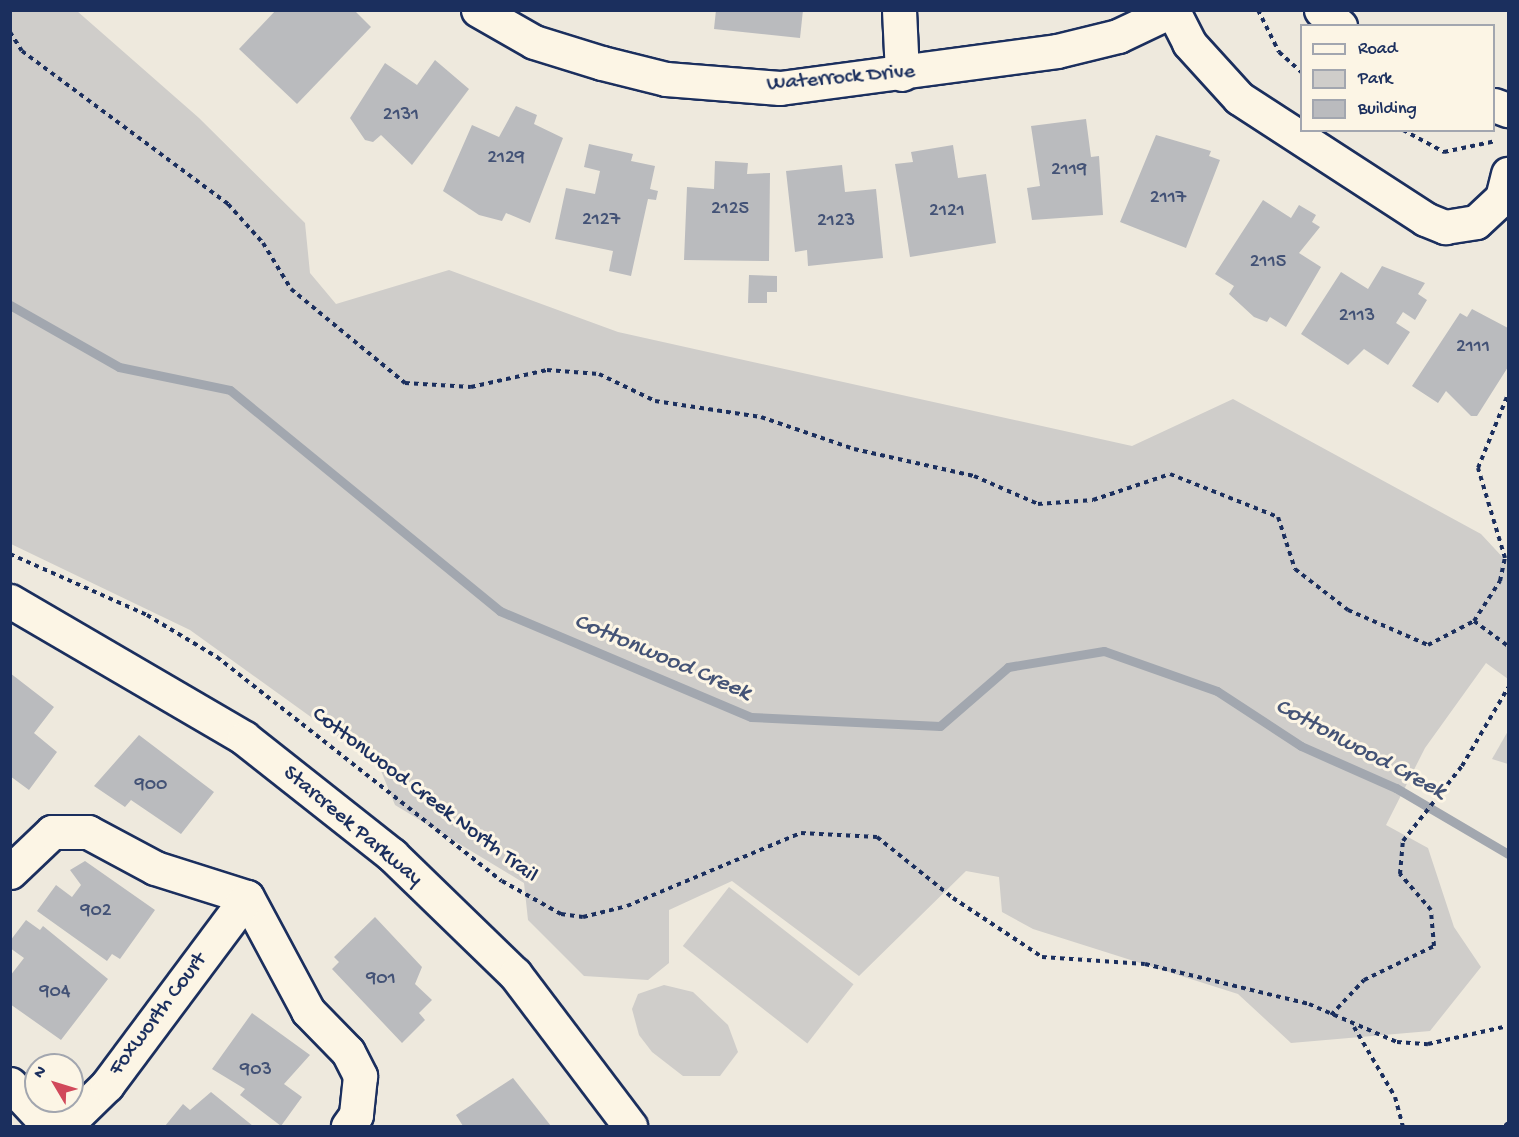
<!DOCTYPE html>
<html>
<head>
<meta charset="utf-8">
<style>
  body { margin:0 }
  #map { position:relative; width:1519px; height:1137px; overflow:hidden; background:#eee9dd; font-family:"Gochi Hand",sans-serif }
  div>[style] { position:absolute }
  .green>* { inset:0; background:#cfcdca; transform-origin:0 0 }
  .stream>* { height:9px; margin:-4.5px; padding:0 4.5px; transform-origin:4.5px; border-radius:4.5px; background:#a2a7af }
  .building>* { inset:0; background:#babbbe }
  .path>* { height:4px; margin-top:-2px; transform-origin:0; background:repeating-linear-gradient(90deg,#1b2f5e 0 4.5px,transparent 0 9px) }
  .roads { filter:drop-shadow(2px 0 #1b2f5e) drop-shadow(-2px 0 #1b2f5e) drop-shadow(0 2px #1b2f5e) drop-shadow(0 -2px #1b2f5e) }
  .minor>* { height:33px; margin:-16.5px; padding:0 16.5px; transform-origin:16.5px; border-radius:16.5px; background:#fcf5e5 }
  span { translate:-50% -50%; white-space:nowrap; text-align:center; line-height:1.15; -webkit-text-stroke:6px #fcf5e5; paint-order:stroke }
  .number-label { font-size:20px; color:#435276 }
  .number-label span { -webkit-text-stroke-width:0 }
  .street-label { font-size:22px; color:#1b2f5e }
  .water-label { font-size:24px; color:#445376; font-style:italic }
  .frame { position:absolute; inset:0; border:12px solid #1b2f5e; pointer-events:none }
  .legend { position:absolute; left:1300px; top:24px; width:195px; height:108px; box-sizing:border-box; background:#fcf5e5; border:2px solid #a2a6af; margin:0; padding:8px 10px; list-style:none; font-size:18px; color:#1b2f5e }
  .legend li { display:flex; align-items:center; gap:12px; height:30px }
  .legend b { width:30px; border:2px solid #a2a6af }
  .north { position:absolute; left:24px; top:1053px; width:60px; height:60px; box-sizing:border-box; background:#fcf5e5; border:2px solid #a2a6af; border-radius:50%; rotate:308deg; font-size:16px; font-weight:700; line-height:24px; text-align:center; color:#1b2f5e }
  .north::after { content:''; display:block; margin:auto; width:21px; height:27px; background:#d1495b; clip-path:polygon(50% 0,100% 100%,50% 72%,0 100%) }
</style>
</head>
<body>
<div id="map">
  <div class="green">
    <div style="clip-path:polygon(10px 11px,77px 11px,199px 118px,305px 223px,310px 273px,336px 304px,449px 270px,618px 332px,1132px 446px,1233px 399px,1481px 534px,1508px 563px,1508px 679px,1486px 663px,1425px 748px,1386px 825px,1428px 848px,1454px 927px,1481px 967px,1430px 1031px,1291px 1043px,1238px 994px,1033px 929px,1002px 912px,999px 877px,966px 871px,859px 976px,732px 881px,669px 910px,669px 963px,648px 980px,584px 976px,528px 920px,524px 883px,395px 805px,379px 766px,190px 630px,11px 544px)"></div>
    <div style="clip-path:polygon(1508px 731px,1508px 764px,1492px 759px)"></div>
    <div style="left:729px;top:887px;width:158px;height:75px;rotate:38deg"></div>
    <div style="clip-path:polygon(664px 985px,693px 992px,728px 1025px,738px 1052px,720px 1076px,683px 1076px,652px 1052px,639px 1035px,632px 1009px,638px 994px)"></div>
  </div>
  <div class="stream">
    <div style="left:10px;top:305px;width:125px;rotate:29.6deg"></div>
    <div style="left:119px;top:367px;width:113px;rotate:11.7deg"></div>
    <div style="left:230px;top:390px;width:349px;rotate:39.3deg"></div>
    <div style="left:500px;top:611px;width:272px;rotate:22.9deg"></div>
    <div style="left:751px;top:717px;width:189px;rotate:2.7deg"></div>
    <div style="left:940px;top:726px;width:90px;rotate:-40.9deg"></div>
    <div style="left:1008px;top:667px;width:97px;rotate:-9.5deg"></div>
    <div style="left:1104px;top:651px;width:120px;rotate:19.5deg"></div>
    <div style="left:1217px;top:691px;width:100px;rotate:33.2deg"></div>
    <div style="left:1301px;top:746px;width:104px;rotate:23.9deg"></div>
    <div style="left:1396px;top:788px;width:130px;rotate:30.5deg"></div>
  </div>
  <div class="building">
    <div style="clip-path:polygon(276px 10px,354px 10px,371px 27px,297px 104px,239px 49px)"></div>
    <div style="clip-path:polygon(716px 10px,803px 10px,800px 38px,714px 29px)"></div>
    <div style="clip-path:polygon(435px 60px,469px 89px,412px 165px,381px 135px,373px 142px,365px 140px,350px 118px,385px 63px,417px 85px)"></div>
    <div style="clip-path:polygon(516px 106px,537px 115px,534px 124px,563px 138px,530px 223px,506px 213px,502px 221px,479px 215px,443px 191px,472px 125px,499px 137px)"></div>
    <div style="clip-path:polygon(1086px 119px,1091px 157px,1099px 156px,1103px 215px,1032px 220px,1027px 188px,1040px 186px,1031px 126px)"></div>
    <div style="clip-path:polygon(1156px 135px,1211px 151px,1209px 156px,1220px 160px,1186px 248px,1120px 222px)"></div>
    <div style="clip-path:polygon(589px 144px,633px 154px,631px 161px,655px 166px,650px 189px,658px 191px,656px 200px,648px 199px,631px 276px,609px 271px,613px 251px,555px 239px,566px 188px,595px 194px,600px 171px,584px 167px)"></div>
    <div style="clip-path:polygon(953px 145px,958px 178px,986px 174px,996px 243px,910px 257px,895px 164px,913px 162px,911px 152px)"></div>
    <div style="clip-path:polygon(715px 161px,748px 163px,747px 174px,770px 173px,769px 261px,684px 260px,687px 187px,714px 189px)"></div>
    <div style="clip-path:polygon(842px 165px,845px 192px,876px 189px,883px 258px,808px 266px,807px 250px,795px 252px,786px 171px)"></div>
    <div style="clip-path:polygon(1263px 200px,1291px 218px,1299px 205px,1316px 215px,1312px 222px,1320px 227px,1299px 253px,1321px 267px,1286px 327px,1270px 317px,1267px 322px,1254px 317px,1229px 294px,1234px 286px,1215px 274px)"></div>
    <div style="clip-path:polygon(1382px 266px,1425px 283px,1418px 294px,1427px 300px,1415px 320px,1403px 312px,1396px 323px,1410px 332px,1388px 365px,1364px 349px,1348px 365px,1301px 334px,1341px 272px,1368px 289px)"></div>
    <div style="clip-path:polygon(749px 275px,777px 276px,777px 292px,767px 292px,767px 303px,748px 303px)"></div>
    <div style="clip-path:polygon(1472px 309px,1508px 328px,1508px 367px,1477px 416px,1471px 416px,1446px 391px,1438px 403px,1412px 386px,1460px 313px,1467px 317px)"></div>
    <div style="clip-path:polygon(10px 673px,54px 707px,34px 733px,57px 752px,29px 790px,10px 776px)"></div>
    <div style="clip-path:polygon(139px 735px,214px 792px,181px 834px,131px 800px,125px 807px,94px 786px)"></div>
    <div style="clip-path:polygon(85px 861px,155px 910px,120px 959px,112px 954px,107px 961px,37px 911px,56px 885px,72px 897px,81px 885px,70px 870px)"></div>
    <div style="clip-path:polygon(375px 917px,422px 967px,415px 984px,432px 1000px,419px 1013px,425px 1020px,402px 1043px,332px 969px,339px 962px,334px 957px)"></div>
    <div style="clip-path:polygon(26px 920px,40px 930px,43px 926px,108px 979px,61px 1040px,10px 1004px,10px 976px,24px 958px,10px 948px,10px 941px)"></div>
    <div style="clip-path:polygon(252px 1013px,310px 1055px,284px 1084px,302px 1097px,281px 1126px,240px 1095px,245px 1089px,212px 1069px)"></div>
    <div style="clip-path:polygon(513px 1078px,551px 1126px,463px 1126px,456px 1115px)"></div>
    <div style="clip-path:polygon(211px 1092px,253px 1126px,165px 1126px,183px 1104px,190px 1110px)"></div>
  </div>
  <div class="path">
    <div style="left:1258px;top:10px;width:47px;rotate:63.4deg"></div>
    <div style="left:1279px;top:52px;width:31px;rotate:42deg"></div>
    <div style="left:10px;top:32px;width:22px;rotate:58deg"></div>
    <div style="left:22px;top:51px;width:257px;rotate:36.6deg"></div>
    <div style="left:228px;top:204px;width:52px;rotate:48.1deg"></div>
    <div style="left:263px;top:243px;width:54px;rotate:58.7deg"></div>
    <div style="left:291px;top:289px;width:148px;rotate:39.5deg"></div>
    <div style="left:405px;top:383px;width:66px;rotate:3.5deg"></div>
    <div style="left:471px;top:387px;width:78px;rotate:-12.6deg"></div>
    <div style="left:547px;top:370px;width:52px;rotate:4.4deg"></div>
    <div style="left:599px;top:374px;width:62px;rotate:25.7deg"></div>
    <div style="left:655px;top:401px;width:107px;rotate:8.6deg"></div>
    <div style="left:761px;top:417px;width:98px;rotate:19deg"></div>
    <div style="left:854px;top:449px;width:123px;rotate:12.7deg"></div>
    <div style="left:974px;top:476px;width:70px;rotate:23.6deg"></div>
    <div style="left:1038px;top:504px;width:55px;rotate:-4.2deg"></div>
    <div style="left:1093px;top:500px;width:81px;rotate:-18.7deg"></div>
    <div style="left:1170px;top:474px;width:116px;rotate:21.7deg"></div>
    <div style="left:1278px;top:517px;width:55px;rotate:71.9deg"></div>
    <div style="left:1295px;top:569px;width:67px;rotate:37.7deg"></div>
    <div style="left:1348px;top:610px;width:87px;rotate:23.6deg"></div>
    <div style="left:1428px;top:645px;width:52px;rotate:-27.6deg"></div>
    <div style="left:1474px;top:621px;width:42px;rotate:36.3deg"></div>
    <div style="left:1403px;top:130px;width:47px;rotate:28.2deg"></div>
    <div style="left:1444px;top:152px;width:53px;rotate:-11.9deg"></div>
    <div style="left:10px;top:554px;width:150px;rotate:24deg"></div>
    <div style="left:147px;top:615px;width:82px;rotate:31deg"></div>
    <div style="left:217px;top:657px;width:362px;rotate:38.2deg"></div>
    <div style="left:502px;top:881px;width:68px;rotate:29.2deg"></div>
    <div style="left:561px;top:914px;width:22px;rotate:8deg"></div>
    <div style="left:583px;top:917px;width:45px;rotate:-14deg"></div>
    <div style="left:627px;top:906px;width:189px;rotate:-22.8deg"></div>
    <div style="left:801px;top:833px;width:76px;rotate:3deg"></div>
    <div style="left:877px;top:837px;width:97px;rotate:38.8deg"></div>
    <div style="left:953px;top:898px;width:107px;rotate:33.5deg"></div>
    <div style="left:1042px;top:957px;width:103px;rotate:3.9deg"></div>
    <div style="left:1145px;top:964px;width:169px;rotate:13.7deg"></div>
    <div style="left:1309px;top:1004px;width:96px;rotate:23.4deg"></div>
    <div style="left:1397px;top:1042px;width:31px;rotate:4deg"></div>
    <div style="left:1428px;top:1044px;width:82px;rotate:-12.7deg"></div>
    <div style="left:1474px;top:621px;width:48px;rotate:-57deg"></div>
    <div style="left:1500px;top:581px;width:24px;rotate:-78deg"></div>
    <div style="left:1505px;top:558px;width:94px;rotate:-106.7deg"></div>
    <div style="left:1478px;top:468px;width:80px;rotate:-67.9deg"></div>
    <div style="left:1331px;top:1015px;width:48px;rotate:-46.7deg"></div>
    <div style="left:1364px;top:980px;width:78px;rotate:-25.9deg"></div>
    <div style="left:1434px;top:946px;width:36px;rotate:-95deg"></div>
    <div style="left:1431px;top:910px;width:48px;rotate:-130.7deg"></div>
    <div style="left:1400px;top:874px;width:33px;rotate:-85deg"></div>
    <div style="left:1403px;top:841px;width:95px;rotate:-51.8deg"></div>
    <div style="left:1462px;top:766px;width:91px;rotate:-59.5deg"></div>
    <div style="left:1354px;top:1027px;width:81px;rotate:59.6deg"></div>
    <div style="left:1395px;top:1097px;width:30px;rotate:75deg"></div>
    <div style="left:1505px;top:1126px;width:4px;rotate:-45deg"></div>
  </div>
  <div class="roads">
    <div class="minor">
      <div style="left:478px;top:10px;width:64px;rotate:29.7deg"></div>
      <div style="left:534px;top:42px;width:71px;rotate:17.2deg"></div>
      <div style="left:602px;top:63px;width:66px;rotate:14deg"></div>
      <div style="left:666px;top:79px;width:114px;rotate:4.5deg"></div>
      <div style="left:780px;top:88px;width:279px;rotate:-7.6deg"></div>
      <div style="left:1057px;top:51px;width:63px;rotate:-13.8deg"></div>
      <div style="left:1118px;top:36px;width:61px;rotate:-25.3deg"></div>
      <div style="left:899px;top:10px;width:64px;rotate:87.3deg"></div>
      <div style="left:1321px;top:10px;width:25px;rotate:40deg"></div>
      <div style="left:1173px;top:11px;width:36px;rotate:63deg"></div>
      <div style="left:1189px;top:43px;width:74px;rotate:47.7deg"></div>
      <div style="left:1239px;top:98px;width:222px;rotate:33deg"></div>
      <div style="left:1425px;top:219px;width:22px;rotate:22deg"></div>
      <div style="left:1445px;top:227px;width:31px;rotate:-9deg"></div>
      <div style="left:1476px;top:222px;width:35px;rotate:-43deg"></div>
      <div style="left:1502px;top:198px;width:25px;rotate:-76deg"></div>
      <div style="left:1494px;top:105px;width:15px;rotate:20deg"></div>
      <div style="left:10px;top:601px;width:271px;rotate:30.3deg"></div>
      <div style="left:244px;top:738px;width:189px;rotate:38.3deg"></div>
      <div style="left:392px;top:855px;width:171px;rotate:44.1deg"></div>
      <div style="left:515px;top:974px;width:191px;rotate:52.9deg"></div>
      <div style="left:10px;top:872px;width:58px;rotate:-43.6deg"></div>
      <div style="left:52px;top:832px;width:36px"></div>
      <div style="left:88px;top:832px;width:76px;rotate:28.2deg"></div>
      <div style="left:155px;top:868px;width:96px;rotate:17.5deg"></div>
      <div style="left:247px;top:897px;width:129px;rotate:61.8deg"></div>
      <div style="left:308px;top:1011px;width:57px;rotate:45.7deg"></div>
      <div style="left:348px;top:1052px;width:27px;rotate:63deg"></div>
      <div style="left:360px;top:1076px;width:39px;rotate:96deg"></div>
      <div style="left:356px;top:1115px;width:14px;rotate:126deg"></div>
      <div style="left:10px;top:1084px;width:57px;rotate:47.1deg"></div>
      <div style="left:65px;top:1126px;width:59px;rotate:-44.3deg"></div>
      <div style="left:107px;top:1085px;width:234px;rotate:-53.3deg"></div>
    </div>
  </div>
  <div class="number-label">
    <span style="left:401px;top:115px">2131</span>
    <span style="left:506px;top:158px">2129</span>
    <span style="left:1069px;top:170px">2119</span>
    <span style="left:1168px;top:198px">2117</span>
    <span style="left:730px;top:209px">2125</span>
    <span style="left:947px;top:211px">2121</span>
    <span style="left:601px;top:220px">2127</span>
    <span style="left:836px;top:221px">2123</span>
    <span style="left:1268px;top:262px">2115</span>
    <span style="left:1357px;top:316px">2113</span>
    <span style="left:1473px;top:347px">2111</span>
    <span style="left:151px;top:785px">900</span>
    <span style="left:96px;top:911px">902</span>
    <span style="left:381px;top:979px">901</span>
    <span style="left:55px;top:992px">904</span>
    <span style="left:256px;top:1070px">903</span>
  </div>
  <div class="street-label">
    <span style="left:841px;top:79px;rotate:-5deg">Waterrock Drive</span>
    <span style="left:424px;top:796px;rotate:37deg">Cottonwood Creek North Trail</span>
    <span style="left:352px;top:827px;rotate:40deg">Starcreek Parkway</span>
    <span style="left:159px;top:1015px;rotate:-53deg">Foxworth Court</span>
  </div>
  <div class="water-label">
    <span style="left:662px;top:658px;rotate:23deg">Cottonwood Creek</span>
    <span style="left:1360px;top:750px;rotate:28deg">Cottonwood Creek</span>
  </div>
  <div class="frame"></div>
  <ul class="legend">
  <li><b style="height:8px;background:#fcf5e5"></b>Road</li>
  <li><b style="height:16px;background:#cfcdca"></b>Park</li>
  <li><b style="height:16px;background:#babbbe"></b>Building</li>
  </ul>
  <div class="north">N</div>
</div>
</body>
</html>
